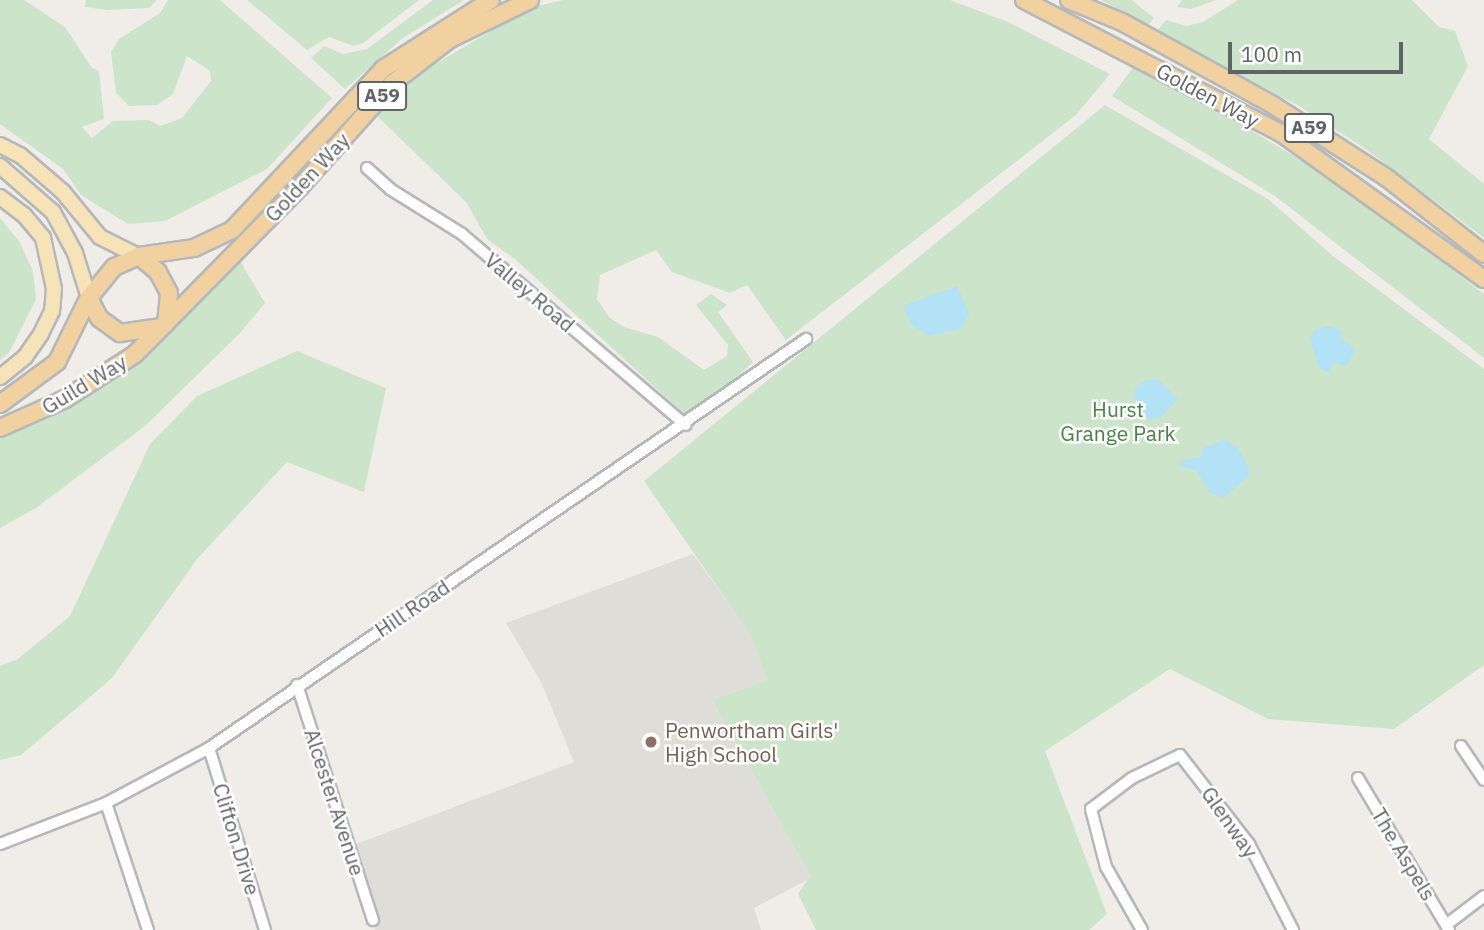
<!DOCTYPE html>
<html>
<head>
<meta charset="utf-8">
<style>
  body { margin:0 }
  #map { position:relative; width:1484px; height:930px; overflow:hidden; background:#f0ede9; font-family:"IBM Plex Sans",sans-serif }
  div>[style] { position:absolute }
  .education>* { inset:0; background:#dfddd7 }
  .green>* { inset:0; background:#cce4c9 }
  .water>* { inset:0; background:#b3e1f5 }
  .roads { filter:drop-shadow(2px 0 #b5b8bb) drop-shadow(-2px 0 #b5b8bb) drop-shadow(0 2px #b5b8bb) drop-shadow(0 -2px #b5b8bb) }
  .minor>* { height:10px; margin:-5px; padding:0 5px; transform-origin:5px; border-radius:5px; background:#fff }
  .major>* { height:14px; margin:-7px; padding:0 7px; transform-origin:7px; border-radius:7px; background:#f6e3b8 }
  .highway>* { height:16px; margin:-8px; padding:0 8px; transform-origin:8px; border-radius:8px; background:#f1d19f }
  .dots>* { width:19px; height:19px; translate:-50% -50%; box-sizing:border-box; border:4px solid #fff; border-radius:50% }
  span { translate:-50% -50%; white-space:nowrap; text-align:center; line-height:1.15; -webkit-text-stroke:5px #fff; paint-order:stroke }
  .shield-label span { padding:2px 5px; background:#fff; border:2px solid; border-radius:5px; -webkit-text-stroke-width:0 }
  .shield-label { font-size:19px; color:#606467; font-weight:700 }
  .street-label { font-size:21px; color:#606467 }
  .park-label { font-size:21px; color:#478442 }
  .education-label { font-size:21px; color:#785e54 }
  .left { translate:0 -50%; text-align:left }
  .scale { position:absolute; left:1228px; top:42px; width:175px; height:32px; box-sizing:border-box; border:4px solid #606467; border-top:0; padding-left:9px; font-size:21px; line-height:24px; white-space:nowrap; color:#606467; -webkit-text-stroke:5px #fff; paint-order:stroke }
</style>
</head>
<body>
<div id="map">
  <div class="education">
    <div style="clip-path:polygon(693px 554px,752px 636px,767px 680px,712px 700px,810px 876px,807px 880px,754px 908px,761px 930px,375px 930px,351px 846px,574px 762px,541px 682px,506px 623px)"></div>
  </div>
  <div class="green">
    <div style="clip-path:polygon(0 0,24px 0,65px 27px,92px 68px,99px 71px,104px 119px,82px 127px,92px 138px,113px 121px,149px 120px,160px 126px,182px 118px,211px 81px,210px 71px,187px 56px,173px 94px,157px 105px,129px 106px,116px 93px,111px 52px,119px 39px,160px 13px,168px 0,220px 0,332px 98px,267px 169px,165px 221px,128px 224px,81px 195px,63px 169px,0 124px)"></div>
    <div style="clip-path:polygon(86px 0,157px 0,149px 8px,108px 10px,85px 7px)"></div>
    <div style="clip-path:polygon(247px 0,419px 0,363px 43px,354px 46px,329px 37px,307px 50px)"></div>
    <div style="clip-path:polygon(433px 0,464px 0,403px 38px,345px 89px,311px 58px,324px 46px,343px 54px,367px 49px)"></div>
    <div style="clip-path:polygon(563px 0,950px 0,1008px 22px,1110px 74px,1076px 115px,786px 340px,747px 285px,730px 293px,672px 272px,656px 250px,600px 275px,597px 299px,609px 317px,624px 327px,658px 337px,704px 370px,727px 356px,728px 345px,696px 305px,711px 294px,727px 305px,718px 312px,753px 362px,701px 410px,684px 414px,515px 259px,487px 239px,466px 202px,376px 115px,425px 70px,530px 8px)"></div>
    <div style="clip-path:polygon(1101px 0,1132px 0,1154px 18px,1148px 25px)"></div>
    <div style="clip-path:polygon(1182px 0,1216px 0,1191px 9px,1177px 7px)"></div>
    <div style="clip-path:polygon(1238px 0,1412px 0,1439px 27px,1455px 31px,1468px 66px,1429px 139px,1484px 184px,1484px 238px,1367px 150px,1299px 106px,1157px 31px,1166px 20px,1186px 26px,1203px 22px)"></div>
    <div style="clip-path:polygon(1137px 62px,1342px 185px,1484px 294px,1484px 358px,1275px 196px,1112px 96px)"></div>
    <div style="clip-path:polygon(1105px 105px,1268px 199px,1333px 256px,1484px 369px,1484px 665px,1394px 729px,1268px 719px,1170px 669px,1045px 751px,1107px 914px,1089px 930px,816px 930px,798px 894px,810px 876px,712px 700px,767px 680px,752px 637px,644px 481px)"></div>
    <div style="clip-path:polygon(0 218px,19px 241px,33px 271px,36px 299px,9px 353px,0 360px)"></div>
    <div style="clip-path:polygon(239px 259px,265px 303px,240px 333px,145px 426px,36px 508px,0 528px,0 436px,83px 395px)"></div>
    <div style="clip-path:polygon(297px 351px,386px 388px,364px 492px,287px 462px,198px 558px,111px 679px,21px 755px,0 760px,0 666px,18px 659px,70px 616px,150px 444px,197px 396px)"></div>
  </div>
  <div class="water">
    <div style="clip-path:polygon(957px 286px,969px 313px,962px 328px,929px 336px,912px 325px,903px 306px)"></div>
    <div style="clip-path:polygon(1328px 326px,1341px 330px,1340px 336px,1356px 351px,1346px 366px,1332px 362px,1330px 373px,1319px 368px,1310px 338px,1314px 330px)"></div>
    <div style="clip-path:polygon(1158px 379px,1178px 399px,1159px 419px,1146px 418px,1133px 396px,1135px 390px,1143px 381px)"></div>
    <div style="clip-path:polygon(1226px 439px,1237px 447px,1249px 467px,1249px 476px,1223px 498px,1209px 492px,1196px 470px,1179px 466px,1180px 461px,1202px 457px,1202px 449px)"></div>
  </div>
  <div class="roads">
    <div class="minor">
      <div style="left:367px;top:168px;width:31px;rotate:42deg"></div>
      <div style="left:390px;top:189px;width:85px;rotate:32deg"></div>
      <div style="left:462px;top:234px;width:294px;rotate:40.5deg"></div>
      <div style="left:297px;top:685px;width:247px;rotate:72.1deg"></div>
      <div style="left:1461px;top:746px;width:41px;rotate:55.9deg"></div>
      <div style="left:209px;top:748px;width:190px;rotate:72.9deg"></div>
      <div style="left:1358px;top:778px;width:177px;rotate:59.1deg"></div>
      <div style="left:106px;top:803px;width:134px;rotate:71.7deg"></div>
      <div style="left:0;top:844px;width:114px;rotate:-21.1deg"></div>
      <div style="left:106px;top:803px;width:117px;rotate:-28.1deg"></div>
      <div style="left:209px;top:748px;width:724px;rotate:-34.41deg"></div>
      <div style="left:1446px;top:925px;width:48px;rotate:-37.3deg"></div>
      <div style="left:1142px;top:930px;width:73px;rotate:-119.7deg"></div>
      <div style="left:1106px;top:867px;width:60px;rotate:-104.5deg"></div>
      <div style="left:1091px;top:809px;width:51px;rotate:-37.1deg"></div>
      <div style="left:1132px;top:778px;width:53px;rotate:-25.6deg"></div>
      <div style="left:1180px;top:755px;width:113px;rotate:52.2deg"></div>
      <div style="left:1249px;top:844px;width:97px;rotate:62.9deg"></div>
    </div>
    <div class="major">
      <div style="left:0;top:145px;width:22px;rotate:27deg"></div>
      <div style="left:20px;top:155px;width:57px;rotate:40.7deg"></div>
      <div style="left:63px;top:192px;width:58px;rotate:50.6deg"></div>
      <div style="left:100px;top:237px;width:42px;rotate:26.6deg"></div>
      <div style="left:0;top:166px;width:70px;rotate:41deg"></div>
      <div style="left:53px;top:212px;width:47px;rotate:61.8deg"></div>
      <div style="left:75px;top:253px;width:47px;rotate:72.7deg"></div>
      <div style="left:0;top:197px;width:30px;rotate:37deg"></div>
      <div style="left:24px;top:215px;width:30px;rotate:50deg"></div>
      <div style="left:43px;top:238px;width:52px;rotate:77.8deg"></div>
      <div style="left:54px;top:289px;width:22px;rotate:95deg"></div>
      <div style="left:52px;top:311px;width:25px;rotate:116deg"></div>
      <div style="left:41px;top:334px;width:28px;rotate:125deg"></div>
      <div style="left:25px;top:357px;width:32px;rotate:141deg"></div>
    </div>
    <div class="highway">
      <div style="left:1024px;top:0;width:289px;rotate:27.4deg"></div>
      <div style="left:1281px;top:133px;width:250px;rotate:35.7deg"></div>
      <div style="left:1069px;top:0;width:57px;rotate:22.5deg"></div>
      <div style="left:1122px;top:22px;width:172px;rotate:28.8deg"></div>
      <div style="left:1273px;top:105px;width:135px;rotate:32.6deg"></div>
      <div style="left:1387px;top:178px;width:123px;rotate:38.1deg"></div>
      <div style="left:139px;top:256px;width:56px;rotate:-8.3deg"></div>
      <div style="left:194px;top:248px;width:42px;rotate:-25.3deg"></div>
      <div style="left:232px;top:230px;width:221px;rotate:-46.8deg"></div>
      <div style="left:383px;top:69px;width:128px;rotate:-32.6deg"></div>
      <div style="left:166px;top:323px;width:191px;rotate:-45.4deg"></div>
      <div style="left:300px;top:187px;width:140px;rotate:-48.2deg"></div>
      <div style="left:393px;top:83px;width:72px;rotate:-37.7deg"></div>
      <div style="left:450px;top:39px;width:89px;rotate:-26deg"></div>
      <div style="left:0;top:404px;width:71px;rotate:-36.4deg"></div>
      <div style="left:57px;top:362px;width:70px;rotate:-63.8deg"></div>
      <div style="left:0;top:428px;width:71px;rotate:-24deg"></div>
      <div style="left:65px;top:399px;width:83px;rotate:-32.7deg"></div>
      <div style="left:135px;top:354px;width:44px;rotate:-45deg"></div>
      <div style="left:166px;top:323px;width:30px;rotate:-84deg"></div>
      <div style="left:169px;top:293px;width:24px;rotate:-118deg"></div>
      <div style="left:158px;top:272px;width:25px;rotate:-140deg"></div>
      <div style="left:139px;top:256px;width:27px;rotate:156deg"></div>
      <div style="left:114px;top:267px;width:40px;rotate:129deg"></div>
      <div style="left:89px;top:298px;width:22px;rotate:63deg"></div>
      <div style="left:99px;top:318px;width:26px;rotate:36deg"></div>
      <div style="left:120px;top:333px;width:40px;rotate:-8.5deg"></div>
    </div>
  </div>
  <div class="dots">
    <div style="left:651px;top:742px;background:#8d6e63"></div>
  </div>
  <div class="shield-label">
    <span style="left:382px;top:96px">A59</span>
    <span style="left:1309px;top:128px">A59</span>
  </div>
  <div class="street-label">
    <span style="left:1208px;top:95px;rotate:28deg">Golden Way</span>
    <span style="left:307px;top:177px;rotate:-47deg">Golden Way</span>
    <span style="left:530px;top:292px;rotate:40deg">Valley Road</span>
    <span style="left:84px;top:384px;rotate:-31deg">Guild Way</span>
    <span style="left:412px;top:608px;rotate:-34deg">Hill Road</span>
    <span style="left:335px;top:802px;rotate:72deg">Alcester Avenue</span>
    <span style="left:1230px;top:822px;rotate:55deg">Glenway</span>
    <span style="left:237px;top:839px;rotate:73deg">Clifton Drive</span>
    <span style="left:1404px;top:854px;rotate:59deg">The Aspels</span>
  </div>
  <div class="park-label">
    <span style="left:1118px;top:421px">Hurst<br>Grange Park</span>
  </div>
  <div class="education-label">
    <span class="left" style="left:665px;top:742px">Penwortham Girls'<br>High School</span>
  </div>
  <div class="scale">100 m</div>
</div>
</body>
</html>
